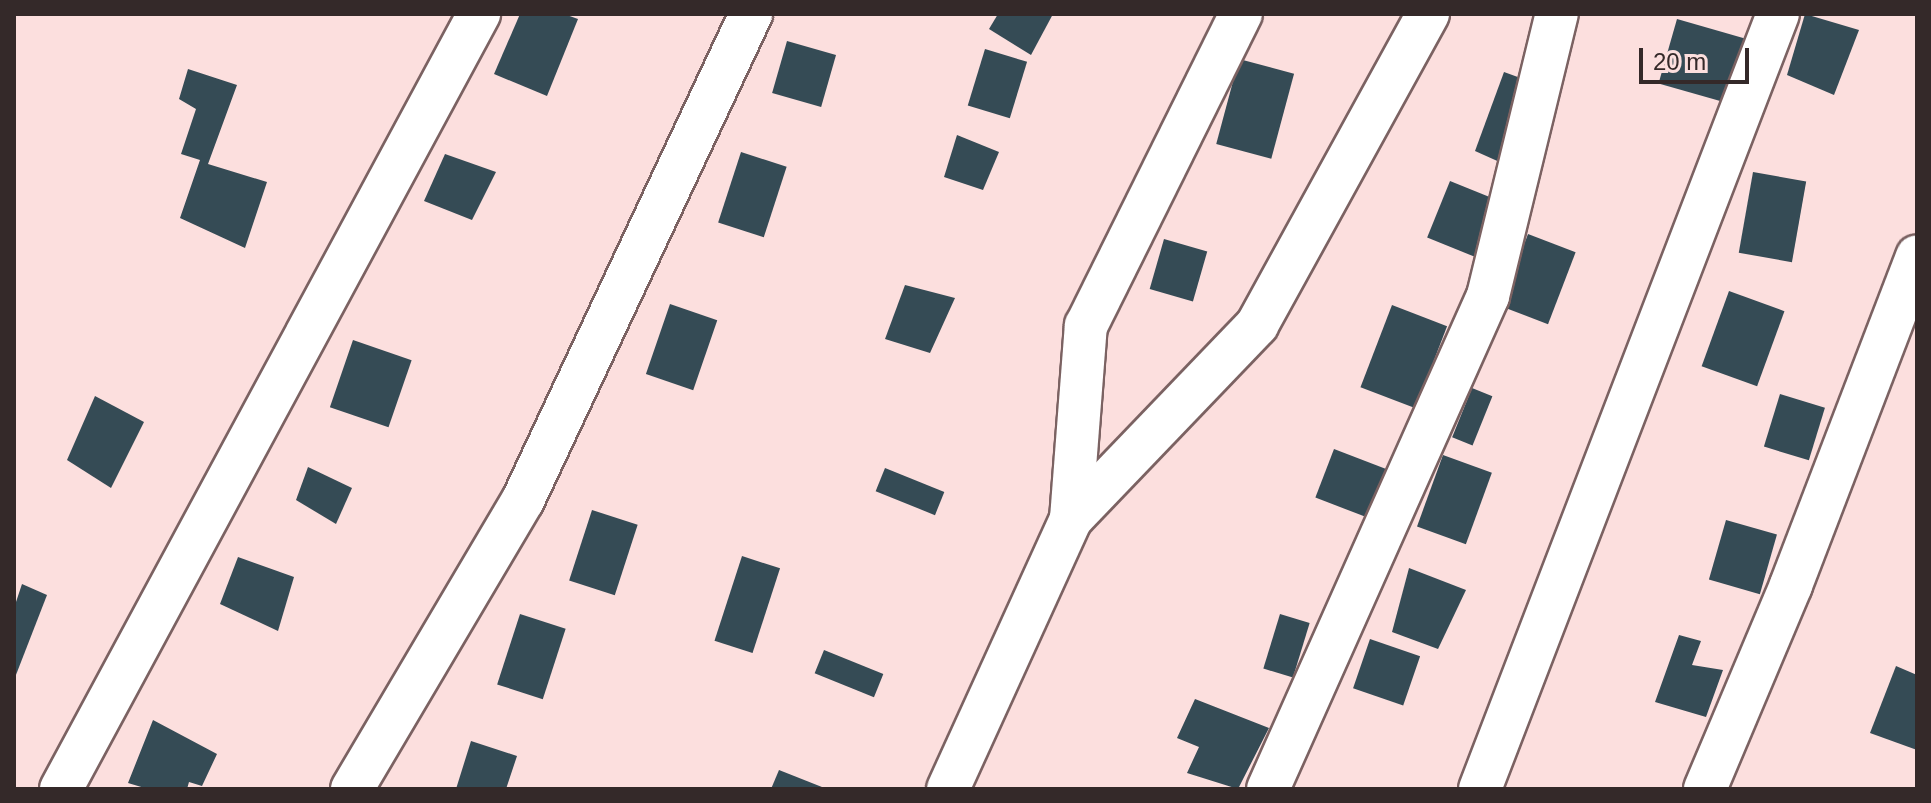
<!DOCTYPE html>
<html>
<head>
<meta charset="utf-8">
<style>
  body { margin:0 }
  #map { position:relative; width:1931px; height:803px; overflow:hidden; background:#fcdfde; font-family:Arial,sans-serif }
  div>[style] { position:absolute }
  .building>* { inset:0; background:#354b55; transform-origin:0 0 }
  .roads { filter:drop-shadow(2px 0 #7b6262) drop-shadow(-2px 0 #7b6262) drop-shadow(0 2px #7b6262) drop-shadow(0 -2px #7b6262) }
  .street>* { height:42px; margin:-21px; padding:0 21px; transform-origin:21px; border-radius:21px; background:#fff }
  span { translate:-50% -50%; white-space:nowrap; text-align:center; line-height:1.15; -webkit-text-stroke:8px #fcdfde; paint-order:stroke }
  .frame { position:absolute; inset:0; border:16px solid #342929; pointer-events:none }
  .scale { position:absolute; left:1639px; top:48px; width:110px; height:36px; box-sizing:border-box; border:4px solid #342929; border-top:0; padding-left:10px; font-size:24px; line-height:28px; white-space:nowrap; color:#342929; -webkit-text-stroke:6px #fcdfde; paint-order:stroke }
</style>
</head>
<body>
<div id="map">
  <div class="building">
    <div style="clip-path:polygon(520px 14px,564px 14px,578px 19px,547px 96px,494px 74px)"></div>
    <div style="clip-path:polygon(998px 14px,1053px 14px,1031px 55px,989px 29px)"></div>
    <div style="clip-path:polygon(1805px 14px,1859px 30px,1834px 95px,1787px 75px)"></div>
    <div style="left:1677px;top:19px;width:76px;height:67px;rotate:16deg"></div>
    <div style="left:787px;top:41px;width:51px;height:54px;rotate:16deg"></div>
    <div style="left:985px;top:49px;width:44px;height:59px;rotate:17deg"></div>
    <div style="left:1239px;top:59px;width:57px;height:88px;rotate:15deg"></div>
    <div style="clip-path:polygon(188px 69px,237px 85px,208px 164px,267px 182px,245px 248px,180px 218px,200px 160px,181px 154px,196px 109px,179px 99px)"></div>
    <div style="clip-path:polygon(1504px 72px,1548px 88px,1513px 168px,1475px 151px)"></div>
    <div style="clip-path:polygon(957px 135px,999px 152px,983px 190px,944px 177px)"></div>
    <div style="left:741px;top:152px;width:48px;height:74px;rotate:18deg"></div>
    <div style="clip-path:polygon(445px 154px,496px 172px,472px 220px,424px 201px)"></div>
    <div style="left:1753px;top:172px;width:54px;height:82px;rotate:10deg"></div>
    <div style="left:1450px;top:181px;width:52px;height:61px;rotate:22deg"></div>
    <div style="left:1528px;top:234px;width:51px;height:77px;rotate:21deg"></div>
    <div style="left:1164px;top:239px;width:45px;height:52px;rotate:16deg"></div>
    <div style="clip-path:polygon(905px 285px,955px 298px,930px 353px,885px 339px)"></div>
    <div style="left:1729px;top:291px;width:59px;height:80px;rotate:20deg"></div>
    <div style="left:670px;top:304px;width:50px;height:74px;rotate:19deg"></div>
    <div style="left:1392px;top:305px;width:59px;height:88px;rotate:21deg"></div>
    <div style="left:353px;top:340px;width:62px;height:71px;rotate:19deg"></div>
    <div style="left:1472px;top:388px;width:22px;height:53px;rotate:22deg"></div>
    <div style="left:1780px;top:394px;width:47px;height:55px;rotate:17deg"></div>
    <div style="clip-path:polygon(95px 396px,144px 422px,111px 488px,67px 460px)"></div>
    <div style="left:1334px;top:449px;width:60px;height:52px;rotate:21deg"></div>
    <div style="left:1443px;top:455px;width:52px;height:76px;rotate:20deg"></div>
    <div style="clip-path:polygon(308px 467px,352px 488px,336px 524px,296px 500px)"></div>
    <div style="left:885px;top:468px;width:64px;height:25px;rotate:22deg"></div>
    <div style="left:592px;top:510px;width:48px;height:74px;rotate:18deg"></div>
    <div style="left:1726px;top:520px;width:53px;height:62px;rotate:16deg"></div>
    <div style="left:742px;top:556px;width:40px;height:89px;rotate:18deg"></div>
    <div style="clip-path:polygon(238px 557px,294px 577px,278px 631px,220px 604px)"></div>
    <div style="clip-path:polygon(1409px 568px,1466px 590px,1438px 649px,1392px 632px)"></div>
    <div style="clip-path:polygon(22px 584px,47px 595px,14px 680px,14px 608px)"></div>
    <div style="left:520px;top:614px;width:48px;height:74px;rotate:18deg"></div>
    <div style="left:1280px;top:614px;width:31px;height:57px;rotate:17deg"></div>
    <div style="clip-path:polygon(1679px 635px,1701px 641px,1692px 665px,1723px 670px,1706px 717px,1655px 702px)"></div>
    <div style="left:1370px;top:639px;width:53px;height:52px;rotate:19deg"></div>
    <div style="left:824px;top:650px;width:64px;height:25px;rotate:22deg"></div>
    <div style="clip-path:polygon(1896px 666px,1917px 675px,1917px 750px,1870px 733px)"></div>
    <div style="clip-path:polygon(1195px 699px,1269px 728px,1238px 789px,1187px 773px,1199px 747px,1177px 738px)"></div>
    <div style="clip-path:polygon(153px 720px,217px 754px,202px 786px,189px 782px,187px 789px,148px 789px,128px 783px)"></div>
    <div style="clip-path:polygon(471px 741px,517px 756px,506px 789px,456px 789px)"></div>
    <div style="clip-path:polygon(779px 770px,827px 789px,771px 789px)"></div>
  </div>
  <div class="roads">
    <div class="street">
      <div style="left:1071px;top:519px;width:194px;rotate:-85.6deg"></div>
      <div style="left:1086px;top:326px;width:348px;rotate:-63.6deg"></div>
      <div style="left:61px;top:789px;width:881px;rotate:-61.66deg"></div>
      <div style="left:352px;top:789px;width:336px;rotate:-59.4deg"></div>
      <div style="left:523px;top:500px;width:537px;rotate:-64.87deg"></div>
      <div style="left:948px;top:789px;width:297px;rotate:-65.5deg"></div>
      <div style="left:1071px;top:519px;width:269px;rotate:-46.2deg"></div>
      <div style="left:1257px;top:325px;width:355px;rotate:-61.2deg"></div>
      <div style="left:1268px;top:789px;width:540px;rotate:-65.95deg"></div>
      <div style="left:1488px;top:296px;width:290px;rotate:-76.3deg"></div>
      <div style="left:1480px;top:789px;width:830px;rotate:-68.97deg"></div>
      <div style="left:1705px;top:789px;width:221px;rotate:-67.1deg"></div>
      <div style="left:1791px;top:585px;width:352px;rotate:-69deg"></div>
    </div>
  </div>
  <div class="frame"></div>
  <div class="scale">20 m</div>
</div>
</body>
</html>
